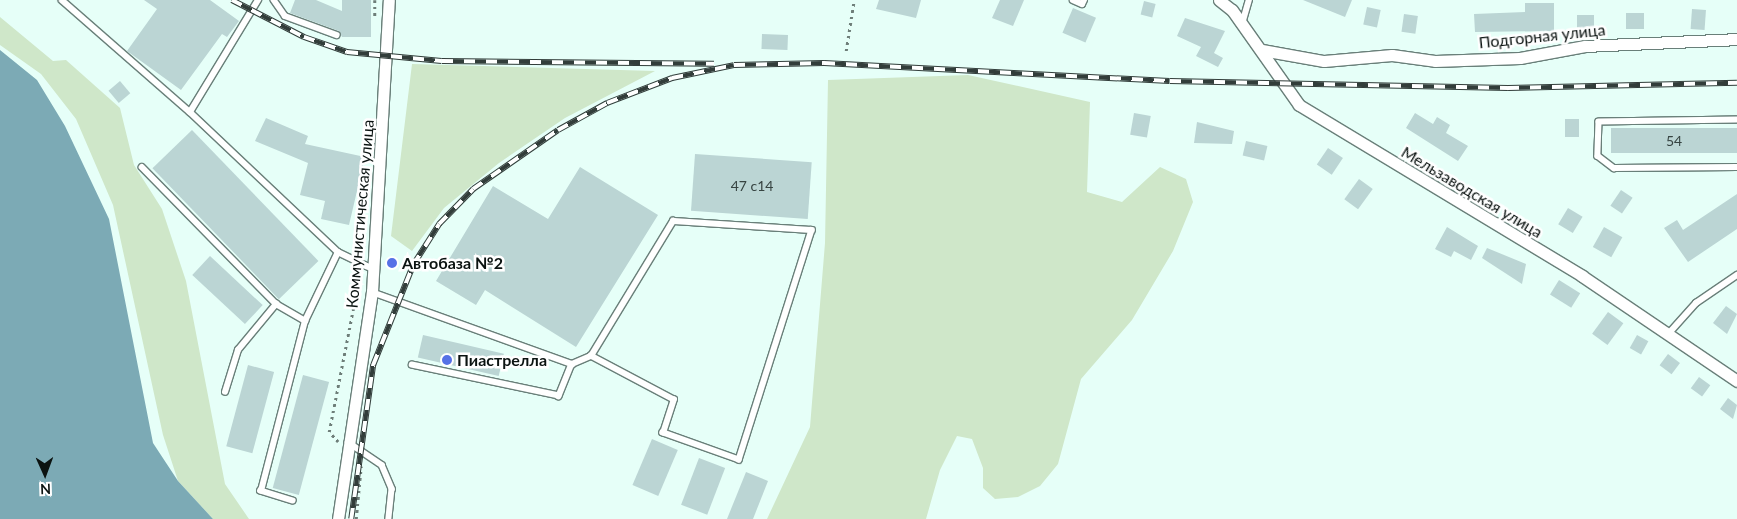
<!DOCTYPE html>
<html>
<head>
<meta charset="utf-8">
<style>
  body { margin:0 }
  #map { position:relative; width:1737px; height:519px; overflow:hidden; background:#e6fff8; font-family:Lato,sans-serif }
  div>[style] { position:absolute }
  .green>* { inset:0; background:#cfe7c9 }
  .water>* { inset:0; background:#7caab5 }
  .building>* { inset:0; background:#bbd5d4; transform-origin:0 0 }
  .path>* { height:2.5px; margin-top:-1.25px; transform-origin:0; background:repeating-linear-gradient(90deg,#6e7e79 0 2.5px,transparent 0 6.5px) }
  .roads { filter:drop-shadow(1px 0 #697f79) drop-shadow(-1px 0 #697f79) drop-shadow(0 1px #697f79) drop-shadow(0 -1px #697f79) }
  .service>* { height:5.5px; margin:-2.75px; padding:0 2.75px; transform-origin:2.75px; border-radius:2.75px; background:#fff }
  .minor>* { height:11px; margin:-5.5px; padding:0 5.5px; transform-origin:5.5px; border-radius:5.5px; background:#fff }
  .rail>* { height:5.5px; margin-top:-2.75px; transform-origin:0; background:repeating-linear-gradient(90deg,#fff 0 11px,#323d3a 0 22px); box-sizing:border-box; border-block:1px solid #323d3a }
  .dots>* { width:14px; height:14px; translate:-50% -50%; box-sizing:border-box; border:2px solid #fff; border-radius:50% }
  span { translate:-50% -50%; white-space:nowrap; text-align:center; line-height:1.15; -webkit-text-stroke:5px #fff; paint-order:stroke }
  .number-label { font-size:14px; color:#374442 }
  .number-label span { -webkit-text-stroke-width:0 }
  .street-label { font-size:16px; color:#0b1311 }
  .poi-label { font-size:16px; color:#0b1311; font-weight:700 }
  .left { translate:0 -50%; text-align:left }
  .north { position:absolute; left:20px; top:449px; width:50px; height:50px; -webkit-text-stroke:4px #fff; paint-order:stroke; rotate:178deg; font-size:14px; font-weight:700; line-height:20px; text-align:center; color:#0b1311 }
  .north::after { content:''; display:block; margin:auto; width:18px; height:22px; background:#0b1311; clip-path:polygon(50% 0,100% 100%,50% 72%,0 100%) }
</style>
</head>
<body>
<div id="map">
  <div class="green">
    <div style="clip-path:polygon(0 17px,53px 61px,66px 60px,120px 108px,134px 165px,162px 209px,186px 281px,225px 484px,249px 519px,213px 519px,178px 481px,163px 435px,113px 205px,76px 119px,41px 74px,0 45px)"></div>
    <div style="clip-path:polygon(412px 64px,655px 71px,565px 118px,499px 163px,444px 208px,412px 251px,391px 236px)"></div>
    <div style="clip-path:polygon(968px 75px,1090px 102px,1087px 192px,1122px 202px,1160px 167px,1186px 179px,1193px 202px,1173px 251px,1132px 320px,1081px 379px,1058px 464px,1040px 486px,1018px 497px,995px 499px,983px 488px,983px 468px,972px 439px,957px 436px,940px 470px,926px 519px,767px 519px,810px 427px,825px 243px,828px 80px)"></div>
  </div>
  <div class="water">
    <div style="clip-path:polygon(0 50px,37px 80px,65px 126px,109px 219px,153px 443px,178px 481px,213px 519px,0 519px)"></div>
  </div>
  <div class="building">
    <div style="clip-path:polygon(144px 0,210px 0,239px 21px,227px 37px,222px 34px,181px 90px,127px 51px,157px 9px)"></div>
    <div style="clip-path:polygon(295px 0,316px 0,342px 11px,342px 0,371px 0,371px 37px,342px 37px,339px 31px,290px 13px)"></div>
    <div style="clip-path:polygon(879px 0,921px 0,916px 18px,876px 9px)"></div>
    <div style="clip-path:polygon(1000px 0,1024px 0,1013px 26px,992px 18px)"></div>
    <div style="clip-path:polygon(1303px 0,1352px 0,1345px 17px)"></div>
    <div style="left:1144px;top:1px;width:12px;height:14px;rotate:14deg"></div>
    <div style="clip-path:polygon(1525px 3px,1554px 3px,1554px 31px,1475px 32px,1474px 14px,1525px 12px)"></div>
    <div style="left:1367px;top:7px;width:14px;height:18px;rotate:12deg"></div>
    <div style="left:1073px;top:8px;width:25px;height:27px;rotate:23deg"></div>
    <div style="left:1692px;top:9px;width:14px;height:20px;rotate:4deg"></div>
    <div style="left:1626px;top:13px;width:18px;height:16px"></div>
    <div style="left:1404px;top:14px;width:14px;height:18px;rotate:8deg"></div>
    <div style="left:1577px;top:15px;width:17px;height:15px"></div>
    <div style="clip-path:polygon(1185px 18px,1225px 31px,1214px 53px,1223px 58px,1218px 67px,1196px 56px,1201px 47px,1177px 36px)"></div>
    <div style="left:762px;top:34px;width:26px;height:15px;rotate:2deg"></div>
    <div style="left:120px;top:81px;width:16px;height:15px;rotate:50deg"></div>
    <div style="left:1134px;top:113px;width:17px;height:22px;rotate:10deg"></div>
    <div style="clip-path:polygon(1415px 113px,1433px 124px,1437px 117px,1450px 125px,1446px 133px,1468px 146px,1458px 161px,1406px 128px)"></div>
    <div style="clip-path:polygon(266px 118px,308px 136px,305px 144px,365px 157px,349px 225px,321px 219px,325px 201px,300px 195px,308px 163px,255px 141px)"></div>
    <div style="left:1565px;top:119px;width:14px;height:18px"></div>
    <div style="clip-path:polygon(1197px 122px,1234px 131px,1232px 144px,1194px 143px)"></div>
    <div style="left:1737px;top:128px;width:25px;height:126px;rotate:90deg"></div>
    <div style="left:192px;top:130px;width:182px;height:55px;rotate:46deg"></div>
    <div style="left:1246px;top:141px;width:22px;height:15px;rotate:13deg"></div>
    <div style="left:1328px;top:148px;width:18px;height:20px;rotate:34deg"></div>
    <div style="left:695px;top:154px;width:117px;height:57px;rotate:4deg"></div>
    <div style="clip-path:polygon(580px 167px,658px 215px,576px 347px,485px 290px,476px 305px,436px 281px,493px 186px,548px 219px)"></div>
    <div style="left:1359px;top:179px;width:17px;height:25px;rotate:36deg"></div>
    <div style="left:1621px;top:190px;width:14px;height:19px;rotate:34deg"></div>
    <div style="clip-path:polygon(1737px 194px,1737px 229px,1688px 262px,1664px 228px,1677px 220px,1683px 230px)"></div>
    <div style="left:1568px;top:208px;width:17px;height:19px;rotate:31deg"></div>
    <div style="clip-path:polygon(1447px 227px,1478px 246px,1471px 260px,1454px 251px,1451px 257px,1435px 249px)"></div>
    <div style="left:1604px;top:227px;width:21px;height:23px;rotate:29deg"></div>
    <div style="clip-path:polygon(1487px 248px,1526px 264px,1522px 284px,1482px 258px)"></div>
    <div style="left:210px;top:256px;width:72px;height:26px;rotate:43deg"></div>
    <div style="left:1559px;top:280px;width:25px;height:17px;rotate:32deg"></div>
    <div style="clip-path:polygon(1726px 306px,1737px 314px,1727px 334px,1713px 323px)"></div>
    <div style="left:1608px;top:312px;width:19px;height:27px;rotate:36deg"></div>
    <div style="left:423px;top:335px;width:83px;height:23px;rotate:13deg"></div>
    <div style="left:1637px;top:335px;width:13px;height:15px;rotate:29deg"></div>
    <div style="left:1668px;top:354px;width:15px;height:14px;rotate:37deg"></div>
    <div style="left:248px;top:365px;width:27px;height:84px;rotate:15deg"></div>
    <div style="left:303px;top:375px;width:27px;height:117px;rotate:15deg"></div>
    <div style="left:1699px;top:377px;width:14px;height:14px;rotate:36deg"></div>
    <div style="clip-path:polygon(1728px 398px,1737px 405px,1733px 419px,1720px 409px)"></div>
    <div style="left:652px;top:439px;width:28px;height:50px;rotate:23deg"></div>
    <div style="left:699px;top:458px;width:28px;height:50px;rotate:21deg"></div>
    <div style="clip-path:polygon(746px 472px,768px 481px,753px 519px,727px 519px)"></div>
  </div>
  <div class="path">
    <div style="left:375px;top:0;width:17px;rotate:90deg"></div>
    <div style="left:846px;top:51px;width:52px;rotate:-81.1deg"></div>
    <div style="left:338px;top:442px;width:13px;rotate:-132deg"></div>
    <div style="left:329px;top:432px;width:161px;rotate:-78.9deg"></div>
    <div style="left:356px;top:519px;width:53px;rotate:-84.6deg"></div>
    <div style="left:361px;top:466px;width:5px;rotate:-127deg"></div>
  </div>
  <div class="roads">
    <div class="service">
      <div style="left:62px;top:0;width:170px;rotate:41.2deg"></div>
      <div style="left:190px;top:112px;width:204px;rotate:43.4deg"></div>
      <div style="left:338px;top:252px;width:39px;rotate:26deg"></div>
      <div style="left:274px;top:0;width:19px;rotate:55deg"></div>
      <div style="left:285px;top:16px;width:55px;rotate:20.1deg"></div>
      <div style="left:1073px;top:0;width:10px;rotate:24deg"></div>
      <div style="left:1082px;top:4px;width:4px;rotate:-63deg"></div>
      <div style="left:1242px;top:24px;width:25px;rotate:-74deg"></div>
      <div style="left:190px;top:112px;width:131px;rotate:-58.7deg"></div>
      <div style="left:1737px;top:120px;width:138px;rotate:179.2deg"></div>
      <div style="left:1599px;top:122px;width:34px;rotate:92deg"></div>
      <div style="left:1598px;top:156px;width:20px;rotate:37deg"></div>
      <div style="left:1614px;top:168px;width:123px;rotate:-0.5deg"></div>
      <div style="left:142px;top:167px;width:192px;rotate:45.6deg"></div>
      <div style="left:276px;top:304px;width:34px;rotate:30deg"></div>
      <div style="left:305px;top:321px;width:76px;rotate:-64.4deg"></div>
      <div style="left:372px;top:292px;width:213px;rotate:19.8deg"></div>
      <div style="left:572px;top:364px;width:35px;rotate:112deg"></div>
      <div style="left:559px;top:396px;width:150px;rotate:-168.1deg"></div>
      <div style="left:1670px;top:332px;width:39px;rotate:-48deg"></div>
      <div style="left:1696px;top:303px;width:50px;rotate:-34.3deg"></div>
      <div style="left:572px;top:364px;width:21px;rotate:-23deg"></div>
      <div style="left:591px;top:356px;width:158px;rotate:-58.7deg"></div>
      <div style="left:673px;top:221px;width:139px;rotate:3.7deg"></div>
      <div style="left:812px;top:230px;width:241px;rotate:107.6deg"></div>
      <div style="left:739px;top:460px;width:81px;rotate:-160.4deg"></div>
      <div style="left:663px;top:433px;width:35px;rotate:-72deg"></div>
      <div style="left:674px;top:400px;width:94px;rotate:-152.1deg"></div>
      <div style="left:225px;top:392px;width:44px;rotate:-72.8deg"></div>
      <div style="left:238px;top:350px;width:60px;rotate:-50.4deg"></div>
      <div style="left:348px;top:442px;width:41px;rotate:34.1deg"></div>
      <div style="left:382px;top:465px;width:26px;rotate:67deg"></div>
      <div style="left:392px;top:489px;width:30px;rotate:96deg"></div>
      <div style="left:293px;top:501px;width:34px;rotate:-163deg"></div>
      <div style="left:261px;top:491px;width:176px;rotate:-75.5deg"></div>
    </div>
    <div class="minor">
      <div style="left:1219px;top:0;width:16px;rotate:38deg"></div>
      <div style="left:1232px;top:10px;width:116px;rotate:54.8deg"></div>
      <div style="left:1299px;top:105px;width:331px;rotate:31.1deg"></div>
      <div style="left:1582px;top:276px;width:187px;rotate:34.1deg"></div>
      <div style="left:1262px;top:50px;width:63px;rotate:10.1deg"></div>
      <div style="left:1324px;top:61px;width:68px;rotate:-5deg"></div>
      <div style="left:1392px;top:55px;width:43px;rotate:7.9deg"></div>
      <div style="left:1435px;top:61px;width:85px;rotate:-2deg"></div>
      <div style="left:1520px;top:58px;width:66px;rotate:-10.5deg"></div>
      <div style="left:1585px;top:46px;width:152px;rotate:-2.6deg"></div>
      <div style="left:338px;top:519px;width:230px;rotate:-81.5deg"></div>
      <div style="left:372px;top:292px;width:292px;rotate:-86.7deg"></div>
    </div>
  </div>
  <div class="rail">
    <div style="left:232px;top:0;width:81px;rotate:27.2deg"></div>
    <div style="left:304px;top:37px;width:46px;rotate:19.2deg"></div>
    <div style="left:347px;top:52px;width:95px;rotate:5.4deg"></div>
    <div style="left:442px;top:61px;width:272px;rotate:0.6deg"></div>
    <div style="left:351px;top:519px;width:156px;rotate:-81.9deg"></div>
    <div style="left:373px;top:365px;width:108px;rotate:-68.2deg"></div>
    <div style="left:413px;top:265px;width:49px;rotate:-57.6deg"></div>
    <div style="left:439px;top:224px;width:49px;rotate:-45.8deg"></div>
    <div style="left:473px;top:189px;width:103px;rotate:-34.8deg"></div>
    <div style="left:558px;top:130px;width:56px;rotate:-28.9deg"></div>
    <div style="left:607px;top:103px;width:70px;rotate:-21deg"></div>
    <div style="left:672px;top:78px;width:63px;rotate:-11.8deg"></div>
    <div style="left:734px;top:65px;width:90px;rotate:-1.3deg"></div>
    <div style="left:824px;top:63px;width:346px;rotate:3deg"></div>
    <div style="left:1170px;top:81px;width:338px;rotate:1.2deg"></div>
    <div style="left:1508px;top:88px;width:229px;rotate:-1.3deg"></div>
  </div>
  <div class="dots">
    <div style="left:392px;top:263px;background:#5671e6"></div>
    <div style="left:447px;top:360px;background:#5671e6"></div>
  </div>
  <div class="number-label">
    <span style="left:1674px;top:141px">54</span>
    <span style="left:752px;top:186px">47 с14</span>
  </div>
  <div class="street-label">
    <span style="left:1542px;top:36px;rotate:-6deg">Подгорная улица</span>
    <span style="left:1472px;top:192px;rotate:31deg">Мельзаводская улица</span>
    <span style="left:360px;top:214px;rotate:-85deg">Коммунистическая улица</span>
  </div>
  <div class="poi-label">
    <span class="left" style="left:402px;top:263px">Автобаза №2</span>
    <span class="left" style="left:457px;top:360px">Пиастрелла</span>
  </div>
  <div class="north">N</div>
</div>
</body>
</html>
